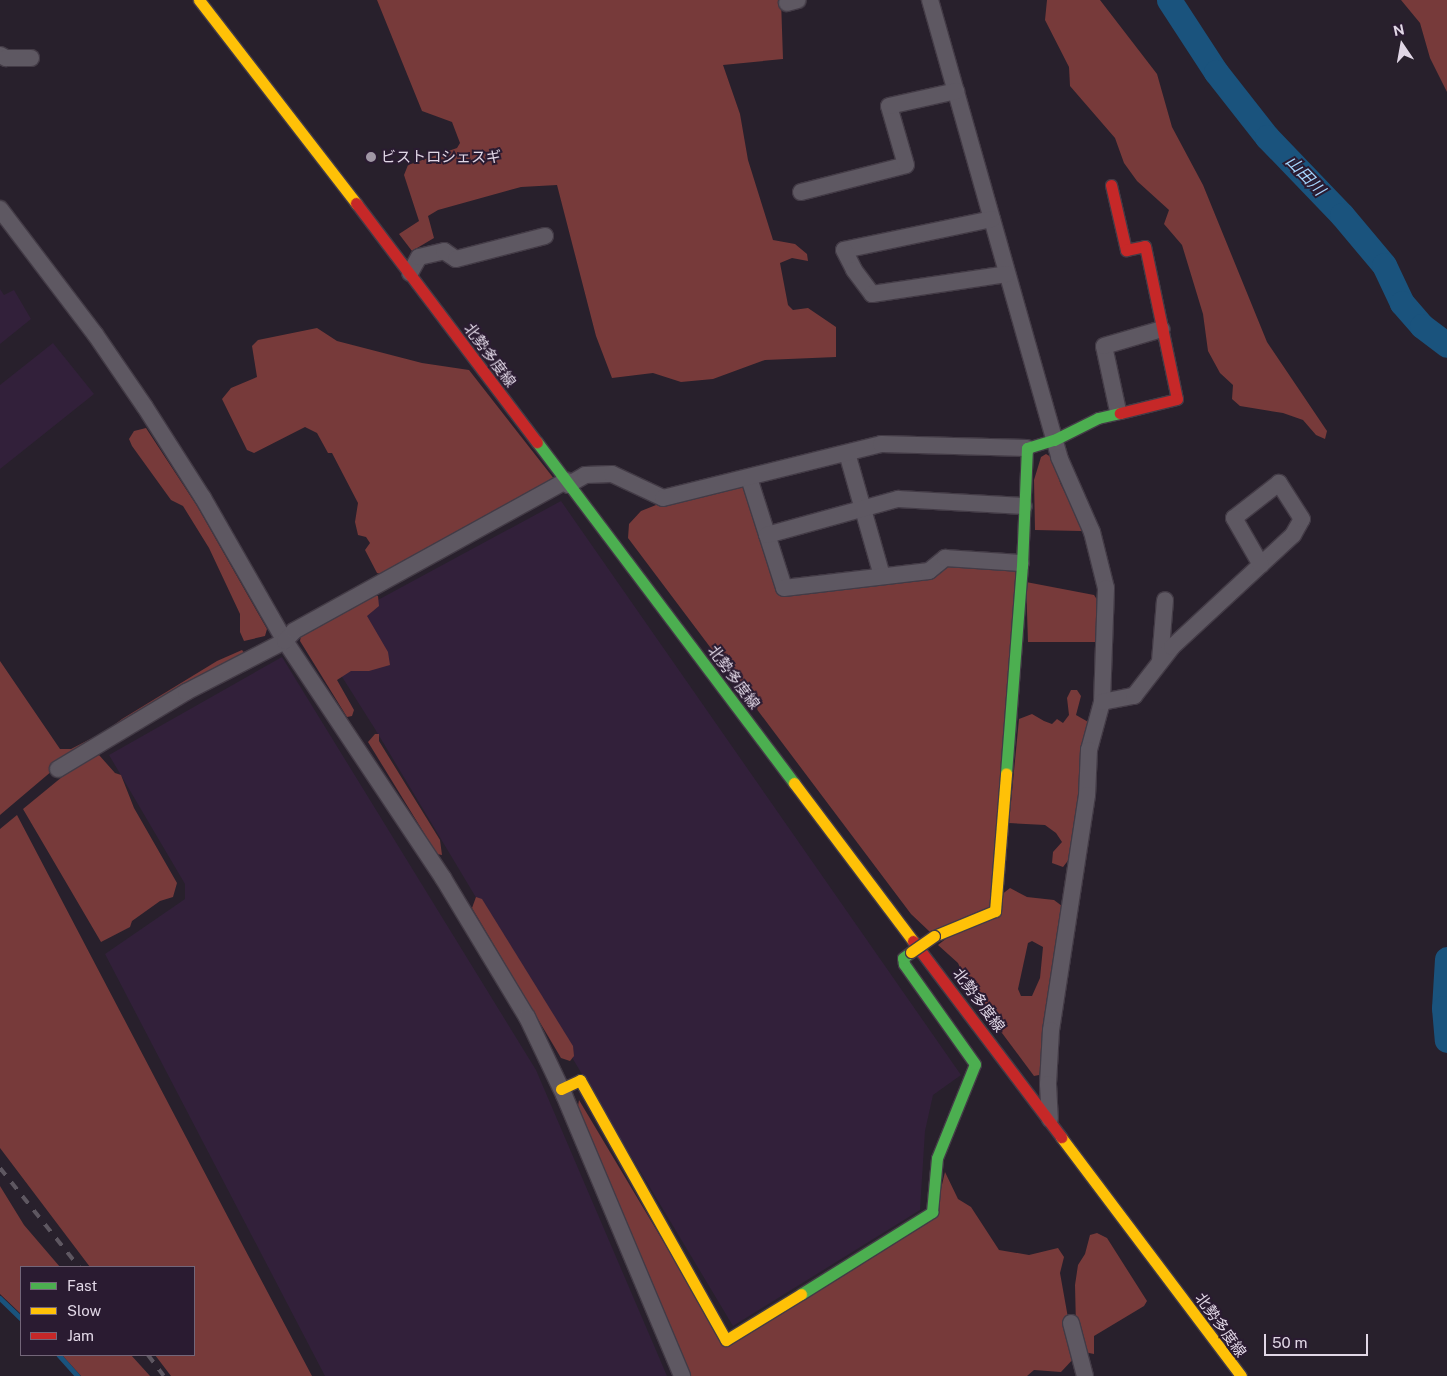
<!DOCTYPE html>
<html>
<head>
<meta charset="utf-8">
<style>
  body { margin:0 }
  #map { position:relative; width:1447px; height:1376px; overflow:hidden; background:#28202c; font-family:"Public Sans","Noto Sans JP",sans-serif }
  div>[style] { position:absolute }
  .built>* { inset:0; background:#32203a }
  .forest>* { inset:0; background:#773a3a }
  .stream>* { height:4.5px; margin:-2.25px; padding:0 2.25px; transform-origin:2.25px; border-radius:2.25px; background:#1a537d }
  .river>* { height:25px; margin:-12.5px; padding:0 12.5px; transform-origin:12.5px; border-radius:12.5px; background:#1a537d }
  .roads { filter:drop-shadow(1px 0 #433b46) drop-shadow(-1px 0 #433b46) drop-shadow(0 1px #433b46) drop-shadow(0 -1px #433b46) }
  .street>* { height:16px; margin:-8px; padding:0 8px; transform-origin:8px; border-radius:8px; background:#5e5862 }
  .fast>* { height:11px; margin:-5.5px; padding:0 5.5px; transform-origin:5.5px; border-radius:5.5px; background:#4caf50 }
  .slow>* { height:11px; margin:-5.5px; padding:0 5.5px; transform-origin:5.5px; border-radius:5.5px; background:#ffc107 }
  .jam>* { height:11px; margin:-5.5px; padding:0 5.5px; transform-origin:5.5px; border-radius:5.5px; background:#c62828 }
  .rail>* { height:4px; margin-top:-2px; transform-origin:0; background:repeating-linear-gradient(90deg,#5e5761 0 9px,transparent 0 18px) }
  .bridges { filter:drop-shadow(1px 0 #433b46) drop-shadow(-1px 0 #433b46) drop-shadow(0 1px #433b46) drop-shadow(0 -1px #433b46) }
  .slow-bridge>* { height:11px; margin:-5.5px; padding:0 5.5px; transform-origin:5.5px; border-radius:5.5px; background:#ffc107 }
  .dots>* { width:14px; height:14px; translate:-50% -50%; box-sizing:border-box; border:2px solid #2a1b31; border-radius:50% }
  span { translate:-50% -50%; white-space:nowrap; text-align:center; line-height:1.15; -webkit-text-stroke:4px #2a1b31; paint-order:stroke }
  .poi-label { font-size:15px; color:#e1d7e6 }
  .left { translate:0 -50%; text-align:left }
  .street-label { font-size:15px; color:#e1d7e6 }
  .water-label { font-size:16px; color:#a5d5fd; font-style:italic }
  .legend { position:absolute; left:20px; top:1266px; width:175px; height:90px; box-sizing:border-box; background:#2a1b31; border:1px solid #736679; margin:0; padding:6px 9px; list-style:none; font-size:15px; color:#e1d7e6 }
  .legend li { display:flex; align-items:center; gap:10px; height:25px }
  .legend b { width:25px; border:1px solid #736679 }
  .north { position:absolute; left:1377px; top:20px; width:50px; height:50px; -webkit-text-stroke:4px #2a1b31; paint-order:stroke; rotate:348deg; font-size:14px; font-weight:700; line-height:20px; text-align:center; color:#e1d7e6 }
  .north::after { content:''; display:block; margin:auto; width:18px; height:22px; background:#e1d7e6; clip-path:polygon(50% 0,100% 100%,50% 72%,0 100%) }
  .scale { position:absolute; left:1264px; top:1334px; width:104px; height:22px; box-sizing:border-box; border:2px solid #e1d7e6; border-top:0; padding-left:6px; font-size:15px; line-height:18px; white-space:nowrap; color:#e1d7e6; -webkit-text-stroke:4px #2a1b31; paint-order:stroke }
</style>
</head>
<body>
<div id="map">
  <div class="built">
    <div style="clip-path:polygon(0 289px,4px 295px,14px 290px,31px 319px,0 344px)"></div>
    <div style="clip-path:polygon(53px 343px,94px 394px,0 469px,0 385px)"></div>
    <div style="clip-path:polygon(561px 501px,961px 1075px,933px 1095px,925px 1131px,920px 1210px,733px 1326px,375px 729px,315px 634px)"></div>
    <div style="clip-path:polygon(282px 657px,536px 1070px,667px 1376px,325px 1376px,105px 954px,185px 899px,185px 884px,109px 755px)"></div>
  </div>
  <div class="forest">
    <div style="clip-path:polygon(377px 0,781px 0,783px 59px,723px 65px,740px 114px,748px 160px,773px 240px,795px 244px,807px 254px,808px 261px,792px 258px,780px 263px,788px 305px,793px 310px,808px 308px,836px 327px,836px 357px,765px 360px,713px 379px,681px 382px,653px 373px,612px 378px,596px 336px,557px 185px,521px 187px,438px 210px,428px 216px,434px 238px,412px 251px,399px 234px,419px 221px,404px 175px,408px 165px,457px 148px,460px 143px,452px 122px,422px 111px)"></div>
    <div style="clip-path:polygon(1047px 0,1100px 0,1157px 74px,1172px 127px,1203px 185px,1267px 342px,1327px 431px,1325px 439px,1316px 435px,1303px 420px,1283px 413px,1240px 406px,1232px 399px,1233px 385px,1220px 373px,1208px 351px,1203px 314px,1182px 245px,1164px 224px,1169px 210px,1137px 181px,1124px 163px,1115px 138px,1070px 86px,1069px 67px,1045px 20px)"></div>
    <div style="clip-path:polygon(1401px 0,1447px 0,1447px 92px,1430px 58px,1420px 23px)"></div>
    <div style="clip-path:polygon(317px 328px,337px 341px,422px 363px,469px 370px,555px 480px,385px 575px,377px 573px,365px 550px,370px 543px,366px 537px,358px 535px,355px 522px,358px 503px,332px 453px,328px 453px,317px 433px,305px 427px,254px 453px,247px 450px,222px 399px,231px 388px,257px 377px,252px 346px,258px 340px)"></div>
    <div style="clip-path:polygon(146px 428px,197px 506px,267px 629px,265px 636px,244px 641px,240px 632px,240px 614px,209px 548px,183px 506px,171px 500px,132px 446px,129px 439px,134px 431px)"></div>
    <div style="clip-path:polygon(1046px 454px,1051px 457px,1061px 485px,1083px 526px,1081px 531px,1035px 530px,1034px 480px,1041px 457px)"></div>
    <div style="clip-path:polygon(742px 485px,748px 487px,781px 592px,949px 562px,1018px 567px,991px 906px,930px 932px,911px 914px,628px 538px,629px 524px,641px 511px,661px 503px)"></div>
    <div style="clip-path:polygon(1026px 582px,1094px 595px,1098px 601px,1098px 642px,1028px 642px)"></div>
    <div style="clip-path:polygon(371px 595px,378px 596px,379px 606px,367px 616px,388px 652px,390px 665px,369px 671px,351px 671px,337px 680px,354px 710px,352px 716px,347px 717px,300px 641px,301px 636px)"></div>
    <div style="clip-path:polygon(242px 650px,246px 655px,112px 732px,110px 728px,122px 719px,217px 661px)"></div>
    <div style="clip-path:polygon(0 661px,60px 749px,71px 749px,96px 736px,96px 741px,59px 765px,0 815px)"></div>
    <div style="clip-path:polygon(1071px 690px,1077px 690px,1081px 696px,1076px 715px,1090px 723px,1070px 858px,1063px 867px,1052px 863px,1053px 852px,1062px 842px,1056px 833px,1045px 825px,1009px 823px,1019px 719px,1032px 714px,1044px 721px,1052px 724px,1057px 719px,1063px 723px,1069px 715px,1067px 698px)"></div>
    <div style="clip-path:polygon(375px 734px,379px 734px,379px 741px,440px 840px,442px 855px,437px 854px,368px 742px)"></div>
    <div style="clip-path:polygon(99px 755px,115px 773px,121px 775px,134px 808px,177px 883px,173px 897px,160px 901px,132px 921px,130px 927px,101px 942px,23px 809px,79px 763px)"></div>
    <div style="clip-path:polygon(17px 815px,240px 1240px,312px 1376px,171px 1376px,155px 1355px,194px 1355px,194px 1267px,90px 1267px,0 1148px,0 829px)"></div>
    <div style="clip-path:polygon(evenodd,1010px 888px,1027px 897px,1054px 900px,1062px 906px,1064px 914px,1041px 1068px,1039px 1075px,1034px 1076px,970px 990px,958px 963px,938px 945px,1010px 888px,1032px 941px,1043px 947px,1040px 978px,1032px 996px,1021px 996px,1018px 989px,1028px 943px,1032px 941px)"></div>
    <div style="clip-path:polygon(476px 897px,482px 899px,573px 1046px,574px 1056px,570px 1061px,561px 1058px,472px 908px)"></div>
    <div style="clip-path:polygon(579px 1100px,725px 1345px,935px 1214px,945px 1172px,958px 1199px,971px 1207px,999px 1250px,1029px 1255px,1058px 1248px,1064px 1257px,1060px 1273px,1075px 1357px,1061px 1372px,1034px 1370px,1027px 1376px,690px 1376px,600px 1167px,578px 1106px)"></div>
    <div style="clip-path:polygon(0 1186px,24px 1225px,60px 1267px,21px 1267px,21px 1314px,0 1294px)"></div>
    <div style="clip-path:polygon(1097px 1233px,1107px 1238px,1147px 1301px,1144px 1306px,1094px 1336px,1094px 1354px,1084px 1352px,1076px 1326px,1075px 1285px,1078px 1265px,1085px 1254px,1090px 1235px)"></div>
    <div style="clip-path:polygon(62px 1355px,131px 1355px,150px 1376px,81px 1376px)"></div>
  </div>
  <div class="stream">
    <div style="left:0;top:1298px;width:29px;rotate:44deg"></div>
    <div style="left:59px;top:1355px;width:28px;rotate:48deg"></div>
  </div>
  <div class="river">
    <div style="left:1169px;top:0;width:86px;rotate:56.9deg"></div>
    <div style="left:1216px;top:72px;width:83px;rotate:51.9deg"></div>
    <div style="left:1267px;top:137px;width:108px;rotate:46.1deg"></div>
    <div style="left:1342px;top:215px;width:65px;rotate:50deg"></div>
    <div style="left:1384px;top:265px;width:42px;rotate:64.7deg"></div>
    <div style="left:1402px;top:303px;width:30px;rotate:49deg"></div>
    <div style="left:1422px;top:326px;width:31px;rotate:37deg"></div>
    <div style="left:1447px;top:959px;width:49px;rotate:93.5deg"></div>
    <div style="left:1444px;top:1008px;width:32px;rotate:85deg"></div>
  </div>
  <div class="roads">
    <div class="street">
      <div style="left:930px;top:0;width:475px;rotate:74.2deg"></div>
      <div style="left:1059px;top:457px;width:82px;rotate:66.3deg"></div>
      <div style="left:1092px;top:532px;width:58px;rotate:76deg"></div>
      <div style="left:1106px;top:588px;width:114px;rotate:92deg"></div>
      <div style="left:1102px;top:702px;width:50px;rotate:105.2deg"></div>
      <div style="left:1089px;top:750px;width:45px;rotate:92.5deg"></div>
      <div style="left:1087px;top:795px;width:238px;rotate:98.7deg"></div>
      <div style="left:1051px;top:1030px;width:54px;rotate:93.2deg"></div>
      <div style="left:1048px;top:1084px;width:35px;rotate:87deg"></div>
      <div style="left:787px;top:3px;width:11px;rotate:-15deg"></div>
      <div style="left:0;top:55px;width:7px;rotate:27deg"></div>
      <div style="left:6px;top:58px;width:25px"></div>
      <div style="left:801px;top:192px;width:108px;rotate:-14.4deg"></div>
      <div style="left:906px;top:165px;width:61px;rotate:-106.1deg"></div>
      <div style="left:889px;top:106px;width:69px;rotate:-12.6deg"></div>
      <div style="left:0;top:209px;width:157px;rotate:52.8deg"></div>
      <div style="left:95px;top:334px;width:88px;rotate:55.6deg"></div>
      <div style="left:145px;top:407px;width:108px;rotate:57.5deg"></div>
      <div style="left:203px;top:498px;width:165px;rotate:60.2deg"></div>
      <div style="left:285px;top:641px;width:285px;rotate:56.3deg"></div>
      <div style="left:443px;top:878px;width:162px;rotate:58.9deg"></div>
      <div style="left:527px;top:1017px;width:86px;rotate:64.6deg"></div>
      <div style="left:564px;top:1095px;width:305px;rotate:67.2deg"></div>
      <div style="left:992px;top:219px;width:151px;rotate:168.2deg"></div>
      <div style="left:844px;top:250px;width:22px;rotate:63deg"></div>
      <div style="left:854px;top:270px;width:30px;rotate:53deg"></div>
      <div style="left:872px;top:294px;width:136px;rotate:-8.4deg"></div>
      <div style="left:410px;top:273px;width:18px;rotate:-61deg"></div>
      <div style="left:419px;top:257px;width:26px;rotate:-13deg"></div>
      <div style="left:444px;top:251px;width:14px;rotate:34deg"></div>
      <div style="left:456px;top:259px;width:92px;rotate:-14.5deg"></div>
      <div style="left:1118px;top:411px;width:66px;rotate:-102.2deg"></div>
      <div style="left:1104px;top:346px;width:60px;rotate:-16.3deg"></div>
      <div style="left:847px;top:453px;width:128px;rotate:74.1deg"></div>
      <div style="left:749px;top:478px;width:115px;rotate:72.3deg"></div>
      <div style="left:784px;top:588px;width:146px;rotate:-6.7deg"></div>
      <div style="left:929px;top:571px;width:21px;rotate:-39deg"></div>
      <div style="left:945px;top:558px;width:76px;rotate:3.8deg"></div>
      <div style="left:568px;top:485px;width:20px;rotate:-30deg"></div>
      <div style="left:585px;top:475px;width:27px;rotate:-2deg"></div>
      <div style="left:612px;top:474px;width:56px;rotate:25.2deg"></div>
      <div style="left:663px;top:498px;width:225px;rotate:-13.9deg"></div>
      <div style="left:881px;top:444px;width:146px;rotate:1.6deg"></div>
      <div style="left:767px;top:535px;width:136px;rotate:-15.4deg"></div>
      <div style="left:898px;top:499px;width:126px;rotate:3.2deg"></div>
      <div style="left:1160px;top:661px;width:61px;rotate:-85.3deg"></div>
      <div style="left:1102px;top:702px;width:33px;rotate:-11deg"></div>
      <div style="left:1134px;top:696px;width:62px;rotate:-52.2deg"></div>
      <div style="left:1172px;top:647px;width:165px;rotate:-42.8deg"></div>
      <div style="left:1293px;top:535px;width:18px;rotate:-61deg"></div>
      <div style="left:1302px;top:519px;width:43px;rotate:-122.6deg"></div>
      <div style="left:1279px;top:483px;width:57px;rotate:142.1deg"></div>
      <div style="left:1234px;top:518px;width:54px;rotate:60.1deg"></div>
      <div style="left:58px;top:769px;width:149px;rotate:-31deg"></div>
      <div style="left:186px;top:692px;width:111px;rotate:-27.3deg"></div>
      <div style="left:285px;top:641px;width:13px;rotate:-48deg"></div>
      <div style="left:294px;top:631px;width:311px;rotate:-28.9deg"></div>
      <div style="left:1071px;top:1323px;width:55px;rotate:75.2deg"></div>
    </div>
    <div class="fast">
      <div style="left:537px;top:442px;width:427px;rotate:53deg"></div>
      <div style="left:1006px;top:773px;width:208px;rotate:-85.6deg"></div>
      <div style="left:1022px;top:566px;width:118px;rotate:-87.6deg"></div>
      <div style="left:1027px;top:448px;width:28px;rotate:-17deg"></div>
      <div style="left:1054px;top:440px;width:49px;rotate:-26.6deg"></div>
      <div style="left:1098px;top:418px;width:23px;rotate:-13deg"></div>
      <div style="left:801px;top:1294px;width:155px;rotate:-32deg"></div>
      <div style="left:932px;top:1212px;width:54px;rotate:-84.7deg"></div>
      <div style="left:937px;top:1158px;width:101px;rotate:-68deg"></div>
      <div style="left:975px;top:1064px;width:123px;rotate:-125.4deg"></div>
      <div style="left:904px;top:964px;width:6px;rotate:-99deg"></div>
      <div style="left:903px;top:958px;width:10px;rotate:-37deg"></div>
    </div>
    <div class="slow">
      <div style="left:199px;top:0;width:257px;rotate:52.3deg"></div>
      <div style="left:794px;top:783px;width:198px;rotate:53deg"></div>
      <div style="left:934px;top:936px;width:66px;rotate:-22.3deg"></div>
      <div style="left:995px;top:911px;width:138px;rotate:-85.4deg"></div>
      <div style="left:561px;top:1089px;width:21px;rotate:-25deg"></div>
      <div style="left:580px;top:1080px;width:298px;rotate:60.7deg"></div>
      <div style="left:726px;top:1340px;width:88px;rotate:-31.5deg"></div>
      <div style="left:1061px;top:1137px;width:299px;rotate:53deg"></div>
    </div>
    <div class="jam">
      <div style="left:1111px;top:185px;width:67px;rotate:77deg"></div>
      <div style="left:1126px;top:250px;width:19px;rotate:-12deg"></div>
      <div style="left:1145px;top:246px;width:156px;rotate:78.2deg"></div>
      <div style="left:1177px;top:399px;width:59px;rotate:166.2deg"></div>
      <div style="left:356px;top:203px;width:300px;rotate:52.9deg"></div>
      <div style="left:913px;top:941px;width:246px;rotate:52.9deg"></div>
    </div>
  </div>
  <div class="rail">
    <div style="left:0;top:1168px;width:127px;rotate:51.4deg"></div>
    <div style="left:148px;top:1355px;width:26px;rotate:53deg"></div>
  </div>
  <div class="bridges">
    <div class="slow-bridge">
      <div style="left:911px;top:952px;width:28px;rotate:-35deg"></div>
    </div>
  </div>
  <div class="dots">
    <div style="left:371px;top:157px;background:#a097a5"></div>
  </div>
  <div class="poi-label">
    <span class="left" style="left:381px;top:157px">ビストロシェスギ</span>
  </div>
  <div class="street-label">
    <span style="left:490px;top:355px;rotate:53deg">北勢多度線</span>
    <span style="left:734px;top:677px;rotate:53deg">北勢多度線</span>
    <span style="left:979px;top:1000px;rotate:53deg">北勢多度線</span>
    <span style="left:1221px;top:1325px;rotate:54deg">北勢多度線</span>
  </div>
  <div class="water-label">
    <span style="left:1305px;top:176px;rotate:46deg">山田川</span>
  </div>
  <ul class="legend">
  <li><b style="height:6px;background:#4caf50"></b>Fast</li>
  <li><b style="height:6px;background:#ffc107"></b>Slow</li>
  <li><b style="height:6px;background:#c62828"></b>Jam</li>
  </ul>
  <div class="north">N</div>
  <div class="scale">50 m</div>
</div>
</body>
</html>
